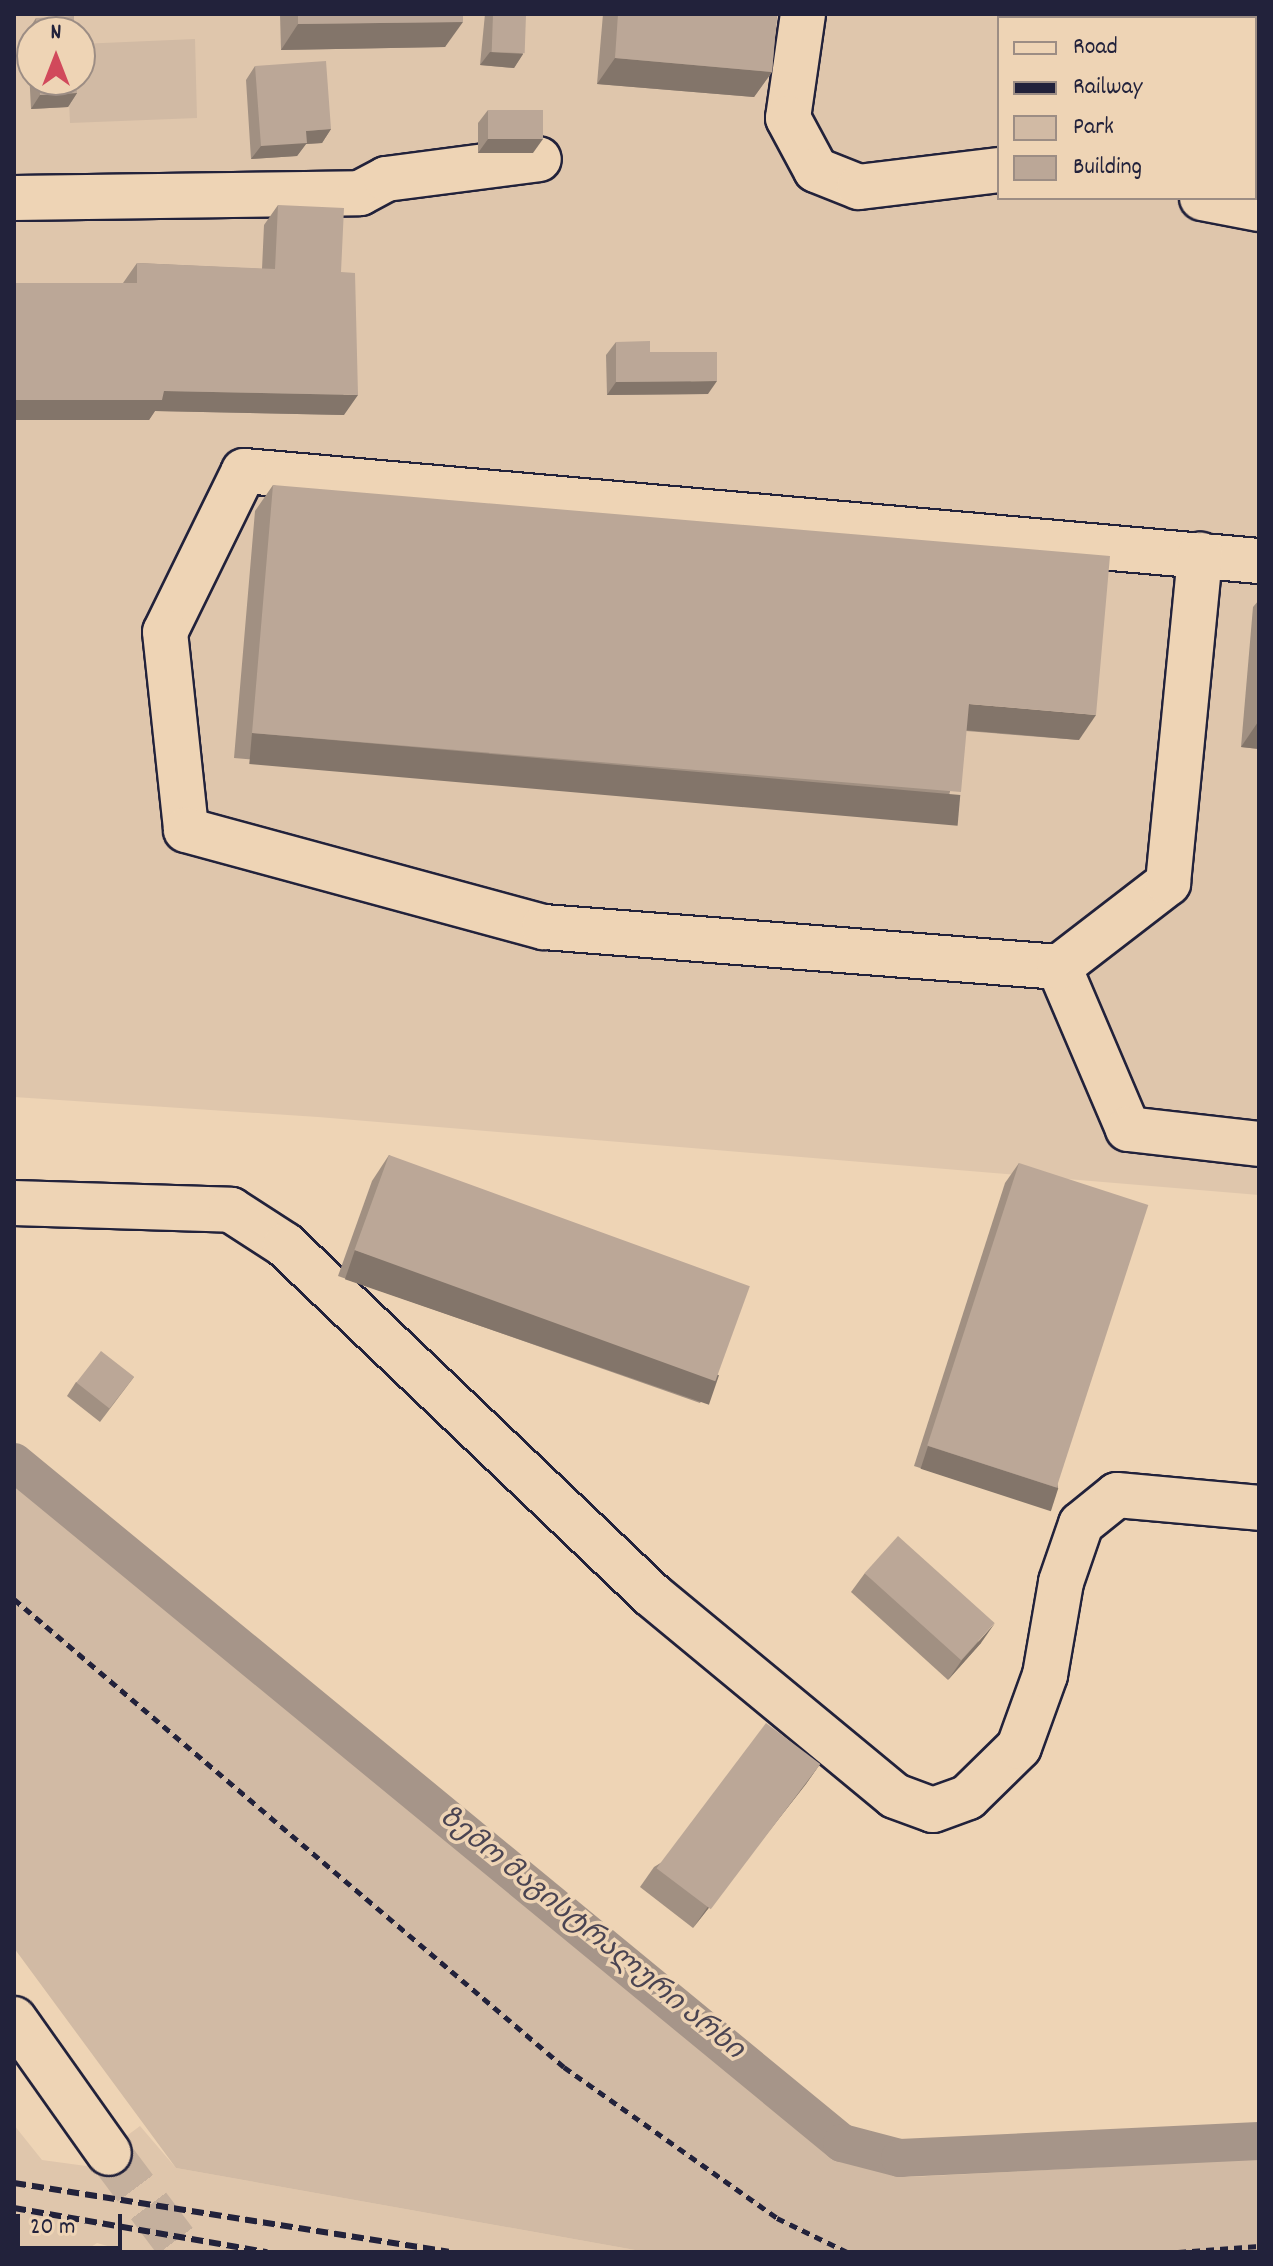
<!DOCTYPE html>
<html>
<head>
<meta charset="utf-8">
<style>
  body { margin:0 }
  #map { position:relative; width:1273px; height:2266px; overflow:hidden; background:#eed4b5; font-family:Dekko,"Noto Sans Georgian",sans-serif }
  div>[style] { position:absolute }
  .built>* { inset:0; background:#dfc6ac }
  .green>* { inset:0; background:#d1baa4 }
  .canal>* { height:38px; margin:-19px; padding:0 19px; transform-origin:19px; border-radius:19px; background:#a69589 }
  .minor-tunnel>* { height:44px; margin-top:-22px; transform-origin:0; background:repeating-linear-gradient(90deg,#c5b09d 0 44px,transparent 0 66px) }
  .path>* { height:5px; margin-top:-2.5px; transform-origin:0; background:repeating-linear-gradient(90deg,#22223b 0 8px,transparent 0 14px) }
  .roads { filter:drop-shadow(2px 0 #22223b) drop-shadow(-2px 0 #22223b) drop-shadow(0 2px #22223b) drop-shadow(0 -2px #22223b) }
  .minor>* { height:44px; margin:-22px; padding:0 22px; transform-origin:22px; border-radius:22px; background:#eed4b5 }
  .rail>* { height:6px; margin-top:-3px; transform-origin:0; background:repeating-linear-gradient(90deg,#22223b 0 12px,transparent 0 18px) }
  .wall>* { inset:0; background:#a19082 }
  .shaded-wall>* { inset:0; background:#83756a; transform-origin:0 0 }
  .building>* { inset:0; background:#bba797; transform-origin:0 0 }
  span { translate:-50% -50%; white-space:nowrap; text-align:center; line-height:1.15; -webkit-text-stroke:7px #eed4b5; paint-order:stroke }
  .water-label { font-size:28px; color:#4a4452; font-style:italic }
  .frame { position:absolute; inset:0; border:16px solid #22223b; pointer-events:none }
  .legend { position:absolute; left:997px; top:16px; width:260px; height:184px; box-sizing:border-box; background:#eed4b5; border:2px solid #9c8d84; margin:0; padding:10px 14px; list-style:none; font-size:24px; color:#22223b }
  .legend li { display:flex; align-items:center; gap:16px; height:40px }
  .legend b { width:40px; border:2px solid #9c8d84 }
  .north { position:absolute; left:16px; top:16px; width:80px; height:80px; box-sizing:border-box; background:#eed4b5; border:2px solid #9c8d84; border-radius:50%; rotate:0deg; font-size:22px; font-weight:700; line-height:32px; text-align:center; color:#22223b }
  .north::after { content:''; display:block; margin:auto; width:28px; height:36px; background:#d1495b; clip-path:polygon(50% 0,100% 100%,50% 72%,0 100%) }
  .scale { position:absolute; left:16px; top:2214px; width:106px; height:36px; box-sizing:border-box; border:4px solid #22223b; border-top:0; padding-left:10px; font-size:24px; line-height:28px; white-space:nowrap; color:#22223b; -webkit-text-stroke:6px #eed4b5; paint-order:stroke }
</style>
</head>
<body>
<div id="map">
  <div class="built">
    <div style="clip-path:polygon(evenodd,14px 14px,1259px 14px,1259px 1195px,318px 1117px,14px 1097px,14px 14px,999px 18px,1255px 18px,1255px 198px,999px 198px,999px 18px,14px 14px,32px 32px,80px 32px,80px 80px,32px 80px,32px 32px)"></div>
    <div style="clip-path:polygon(14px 2125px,42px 2160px,86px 2166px,140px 2126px,176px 2168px,646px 2252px,129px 2252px,97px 2243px,83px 2252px,14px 2252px)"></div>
  </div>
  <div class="green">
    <div style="clip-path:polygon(195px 39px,197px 118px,70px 123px,68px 80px,80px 80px,80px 44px)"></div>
    <div style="clip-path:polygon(14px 1479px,836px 2160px,909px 2177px,1259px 2159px,1259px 2252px,646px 2252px,176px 2168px,14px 1948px)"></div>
  </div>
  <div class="canal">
    <div style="left:14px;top:1462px;width:1072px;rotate:39.44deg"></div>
    <div style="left:842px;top:2143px;width:60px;rotate:14.5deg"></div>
    <div style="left:900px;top:2158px;width:359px;rotate:-2.7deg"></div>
  </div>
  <div class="minor-tunnel">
    <div style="left:109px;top:2153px;width:124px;rotate:53.2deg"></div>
  </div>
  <div class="path">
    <div style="left:14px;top:1599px;width:722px;rotate:40.39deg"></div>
    <div style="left:564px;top:2067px;width:261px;rotate:35.3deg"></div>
    <div style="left:777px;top:2218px;width:78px;rotate:25.9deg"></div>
    <div style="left:1178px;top:2252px;width:81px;rotate:-4.2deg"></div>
  </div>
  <div class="roads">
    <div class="minor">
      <div style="left:803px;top:14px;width:105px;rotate:98.2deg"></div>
      <div style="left:788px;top:118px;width:59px;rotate:61.7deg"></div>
      <div style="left:816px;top:170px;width:46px;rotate:21.6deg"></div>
      <div style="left:859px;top:187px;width:141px;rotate:-6.9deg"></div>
      <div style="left:14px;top:198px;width:346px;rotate:-0.8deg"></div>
      <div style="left:360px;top:193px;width:30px;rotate:-28deg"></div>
      <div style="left:386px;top:179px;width:154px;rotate:-7.4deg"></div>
      <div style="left:1202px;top:198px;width:58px;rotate:10.9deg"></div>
      <div style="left:1259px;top:561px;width:1019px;rotate:-174.93deg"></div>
      <div style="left:244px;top:471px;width:179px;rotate:116.1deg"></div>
      <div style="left:165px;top:632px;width:199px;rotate:83.9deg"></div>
      <div style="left:186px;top:830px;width:371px;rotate:15.2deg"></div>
      <div style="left:544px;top:927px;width:517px;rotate:4.44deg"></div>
      <div style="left:1059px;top:967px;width:176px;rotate:66.9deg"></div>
      <div style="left:1128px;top:1129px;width:132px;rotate:6.5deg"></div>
      <div style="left:1059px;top:967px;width:138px;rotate:-37.6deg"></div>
      <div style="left:1168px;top:883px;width:330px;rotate:-84.4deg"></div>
      <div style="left:14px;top:1203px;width:217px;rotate:1.8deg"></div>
      <div style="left:231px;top:1210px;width:64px;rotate:32.9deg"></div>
      <div style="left:285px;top:1245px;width:507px;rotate:43.64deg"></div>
      <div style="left:652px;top:1595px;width:315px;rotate:39.6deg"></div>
      <div style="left:895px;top:1796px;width:40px;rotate:20.2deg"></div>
      <div style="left:933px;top:1810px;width:37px;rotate:-20deg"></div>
      <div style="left:968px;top:1797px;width:71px;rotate:-44.4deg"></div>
      <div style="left:1019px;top:1747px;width:77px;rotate:-70.1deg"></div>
      <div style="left:1045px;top:1675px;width:94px;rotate:-80.2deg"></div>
      <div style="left:1061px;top:1582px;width:61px;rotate:-71deg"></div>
      <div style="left:1081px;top:1524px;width:46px;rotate:-38.9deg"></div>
      <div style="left:1117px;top:1495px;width:143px;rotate:5.2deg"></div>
      <div style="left:14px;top:2019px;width:164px;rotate:54.7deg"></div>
    </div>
  </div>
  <div class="rail">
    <div style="left:14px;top:2183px;width:440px;rotate:9deg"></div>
    <div style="left:14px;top:2208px;width:257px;rotate:9.9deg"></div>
  </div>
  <div class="wall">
    <div style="clip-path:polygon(280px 14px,463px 14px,445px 47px,281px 50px)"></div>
    <div style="clip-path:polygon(485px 14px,512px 14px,523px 54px,514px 68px,480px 65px)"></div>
    <div style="clip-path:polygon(603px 14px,777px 14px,772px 72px,754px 97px,597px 84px)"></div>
    <div style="clip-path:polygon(36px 18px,74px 32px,32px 32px,32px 80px,77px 80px,77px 93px,68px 107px,31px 109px,27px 32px)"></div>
    <div style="clip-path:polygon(255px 66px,331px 129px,322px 143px,306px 144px,297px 156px,251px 159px,246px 80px)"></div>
    <div style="clip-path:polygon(488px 110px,533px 153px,478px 153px,478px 123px)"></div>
    <div style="clip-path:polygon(278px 205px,341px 272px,344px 415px,155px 411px,149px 420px,14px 420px,14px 283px,123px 283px,137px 263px,262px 269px,264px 225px)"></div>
    <div style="clip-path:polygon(616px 342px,650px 352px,708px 394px,607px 395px,606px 355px)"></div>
    <div style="clip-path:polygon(273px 485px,1079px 740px,966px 731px,943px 818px,234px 758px,255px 511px)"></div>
    <div style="clip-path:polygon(1259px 600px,1259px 749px,1241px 747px,1253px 607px)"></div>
    <div style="clip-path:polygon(389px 1155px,718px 1378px,700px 1403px,338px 1276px,372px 1181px)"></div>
    <div style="clip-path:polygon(1019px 1163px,1058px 1488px,1044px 1508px,914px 1466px,1005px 1183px)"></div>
    <div style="clip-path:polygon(134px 1377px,100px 1422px,67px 1396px,76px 1382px)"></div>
    <div style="clip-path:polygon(865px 1573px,981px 1643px,948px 1680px,851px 1592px)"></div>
    <div style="clip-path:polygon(820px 1764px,806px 1784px,693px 1928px,640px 1887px,654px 1867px)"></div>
  </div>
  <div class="shaded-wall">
    <div style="clip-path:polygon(1145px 14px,1226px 14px,1223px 18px,1196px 18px)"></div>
    <div style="clip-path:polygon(463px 22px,445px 47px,281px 50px,298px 24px)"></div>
    <div style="clip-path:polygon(490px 52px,523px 54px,514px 68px,480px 65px)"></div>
    <div style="clip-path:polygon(615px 58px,772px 72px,754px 97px,597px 84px)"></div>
    <div style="clip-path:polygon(77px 93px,68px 107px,31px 109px,40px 95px)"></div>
    <div style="clip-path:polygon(331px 129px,322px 143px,306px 144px,297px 156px,251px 159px,261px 146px,306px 131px)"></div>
    <div style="clip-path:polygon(488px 139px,543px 139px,533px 153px,478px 153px)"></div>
    <div style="clip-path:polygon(717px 381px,708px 394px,607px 395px,616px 382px)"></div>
    <div style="clip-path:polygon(164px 391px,358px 395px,344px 415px,155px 411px,149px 420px,14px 420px,14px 400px)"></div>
    <div style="clip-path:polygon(969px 704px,1096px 715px,1079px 740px,951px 729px)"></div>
    <div style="clip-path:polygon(1258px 722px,1259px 749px,1241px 747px)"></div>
    <div style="left:252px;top:733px;width:711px;height:31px;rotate:5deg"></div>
    <div style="left:355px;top:1250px;width:385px;height:31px;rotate:19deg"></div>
    <div style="left:928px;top:1446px;width:137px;height:24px;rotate:18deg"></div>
    <div style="clip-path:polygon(995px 1623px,981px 1643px,948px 1680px,962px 1660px)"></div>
    <div style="clip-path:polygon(820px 1764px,806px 1784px,693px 1928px,707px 1908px)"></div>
  </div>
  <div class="building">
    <div style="clip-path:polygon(298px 14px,463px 14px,463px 22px,298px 24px)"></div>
    <div style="left:493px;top:14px;width:33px;height:38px;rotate:2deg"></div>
    <div style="clip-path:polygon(618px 14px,777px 14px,772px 72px,615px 58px)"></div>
    <div style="clip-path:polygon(74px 16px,74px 32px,37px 32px,36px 18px)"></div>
    <div style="clip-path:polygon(326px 61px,331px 129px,306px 131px,307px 143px,261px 146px,255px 66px)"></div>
    <div style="clip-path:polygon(39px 80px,77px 80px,77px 93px,40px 95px)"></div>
    <div style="left:488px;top:110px;width:55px;height:29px"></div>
    <div style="clip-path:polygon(278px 205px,344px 208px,341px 272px,355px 273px,358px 395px,164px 391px,162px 400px,14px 400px,14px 283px,137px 283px,137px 263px,275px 269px)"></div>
    <div style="clip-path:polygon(650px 341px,650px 352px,717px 352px,717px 381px,616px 382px,616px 342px)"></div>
    <div style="clip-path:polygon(273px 485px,1110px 556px,1096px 715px,969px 704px,961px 792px,252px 733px)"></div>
    <div style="left:389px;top:1155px;width:384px;height:101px;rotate:20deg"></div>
    <div style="left:1019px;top:1163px;width:136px;height:297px;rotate:18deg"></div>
    <div style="left:101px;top:1351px;width:42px;height:40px;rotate:38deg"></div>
    <div style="left:898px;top:1536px;width:130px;height:50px;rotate:42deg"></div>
    <div style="left:766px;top:1723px;width:68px;height:182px;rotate:37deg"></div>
  </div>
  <div class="water-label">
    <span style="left:590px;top:1935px;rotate:39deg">ზემო მაგისტრალური არხი</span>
  </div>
  <div class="frame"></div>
  <ul class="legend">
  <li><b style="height:10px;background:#eed4b5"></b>Road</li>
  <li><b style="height:10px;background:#22223b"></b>Railway</li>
  <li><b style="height:22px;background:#d1baa4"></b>Park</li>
  <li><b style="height:22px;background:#bba797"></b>Building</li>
  </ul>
  <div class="north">N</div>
  <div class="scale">20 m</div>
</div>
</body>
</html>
